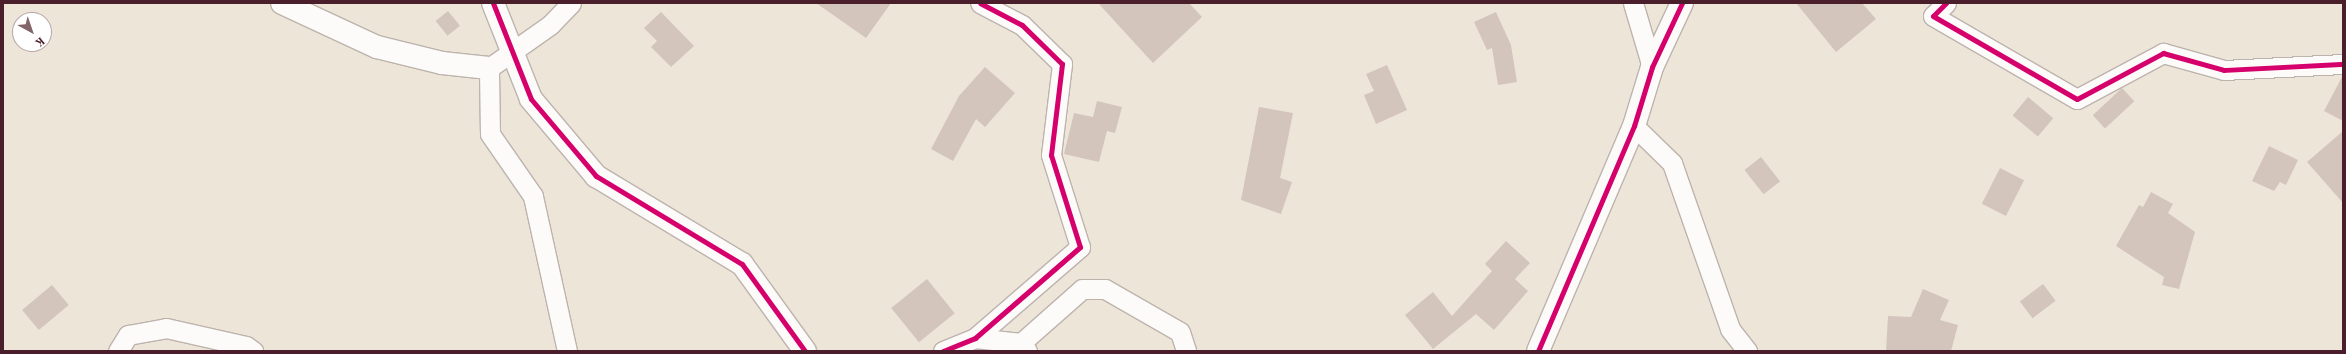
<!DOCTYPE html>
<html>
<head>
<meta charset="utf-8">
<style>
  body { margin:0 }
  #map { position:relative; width:2346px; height:354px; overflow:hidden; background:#eee5d9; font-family:"Old Standard TT",serif }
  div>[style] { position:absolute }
  .building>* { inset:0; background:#d4c5bc; transform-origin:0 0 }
  .roads { filter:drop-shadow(1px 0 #bdb3ad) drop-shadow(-1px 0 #bdb3ad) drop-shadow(0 1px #bdb3ad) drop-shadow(0 -1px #bdb3ad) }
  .minor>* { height:19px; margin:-9.5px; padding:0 9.5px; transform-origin:9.5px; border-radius:9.5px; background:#fcfbf9 }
  .tertiary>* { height:22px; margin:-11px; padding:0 11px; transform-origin:11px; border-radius:11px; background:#fcfbf9 }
  .cycleway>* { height:5px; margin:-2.5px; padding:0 2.5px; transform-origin:2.5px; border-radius:2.5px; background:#d6006c }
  span { translate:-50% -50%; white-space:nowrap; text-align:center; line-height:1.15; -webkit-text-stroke:3px #fff; paint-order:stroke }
  .frame { position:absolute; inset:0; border:4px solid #4a1f2b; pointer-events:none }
  .north { position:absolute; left:12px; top:12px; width:40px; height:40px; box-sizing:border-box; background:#fff; border:1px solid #b7a5aa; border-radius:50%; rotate:140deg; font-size:11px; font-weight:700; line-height:16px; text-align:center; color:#4a1f2b }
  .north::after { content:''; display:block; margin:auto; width:14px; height:18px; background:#836468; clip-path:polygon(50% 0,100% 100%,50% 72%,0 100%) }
</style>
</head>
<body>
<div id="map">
  <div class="building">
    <div style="clip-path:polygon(816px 3px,891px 3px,866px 38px)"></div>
    <div style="clip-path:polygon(1098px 3px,1189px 3px,1202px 17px,1153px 63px)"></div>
    <div style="clip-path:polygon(1796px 3px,1862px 3px,1876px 19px,1836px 52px)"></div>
    <div style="left:448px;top:11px;width:19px;height:16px;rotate:51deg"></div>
    <div style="clip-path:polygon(661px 12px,694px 46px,671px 67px,651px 47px,657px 41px,644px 28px)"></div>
    <div style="clip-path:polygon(1496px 12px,1511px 45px,1517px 82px,1498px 85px,1492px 48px,1487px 50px,1474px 22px)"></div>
    <div style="clip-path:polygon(1387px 65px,1407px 110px,1376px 124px,1364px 95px,1374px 91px,1366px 74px)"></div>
    <div style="clip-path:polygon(985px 67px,1015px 93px,985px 127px,976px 119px,953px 161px,931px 149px,959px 96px)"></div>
    <div style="clip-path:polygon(2343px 75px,2343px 121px,2324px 111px)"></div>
    <div style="left:2122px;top:88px;width:18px;height:40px;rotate:47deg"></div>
    <div style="left:2028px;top:97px;width:33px;height:24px;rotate:40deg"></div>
    <div style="clip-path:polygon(1097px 101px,1122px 107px,1115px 133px,1107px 131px,1099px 162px,1064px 154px,1074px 113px,1093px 117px)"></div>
    <div style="clip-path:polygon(1259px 107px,1293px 113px,1280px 178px,1292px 182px,1281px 214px,1241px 200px)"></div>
    <div style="clip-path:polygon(2343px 131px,2343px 203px,2307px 162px)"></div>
    <div style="clip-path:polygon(2269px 146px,2298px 160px,2286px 185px,2280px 182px,2274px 191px,2252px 181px)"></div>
    <div style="left:1761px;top:157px;width:31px;height:21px;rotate:52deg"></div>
    <div style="left:2000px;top:168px;width:27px;height:40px;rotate:27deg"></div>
    <div style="clip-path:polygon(2151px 192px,2173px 204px,2168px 213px,2195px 232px,2179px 289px,2162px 285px,2164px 277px,2116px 246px,2139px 205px,2143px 207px)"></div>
    <div style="clip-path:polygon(1506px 241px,1530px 263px,1515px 279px,1528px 291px,1494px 330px,1476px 314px,1433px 349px,1405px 315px,1433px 292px,1452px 316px,1492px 271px,1485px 264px)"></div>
    <div style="left:927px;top:279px;width:44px;height:46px;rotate:51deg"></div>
    <div style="left:2043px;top:284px;width:21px;height:29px;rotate:53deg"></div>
    <div style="left:52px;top:285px;width:26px;height:39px;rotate:50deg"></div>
    <div style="clip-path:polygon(1923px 289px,1949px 300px,1940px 320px,1958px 325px,1951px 351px,1886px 351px,1888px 316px,1911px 317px)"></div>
  </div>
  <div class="roads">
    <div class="minor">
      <div style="left:1633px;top:3px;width:67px;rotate:73.5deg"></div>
      <div style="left:1946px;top:3px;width:18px;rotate:135deg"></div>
      <div style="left:1933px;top:16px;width:166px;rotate:30deg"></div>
      <div style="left:2077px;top:99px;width:98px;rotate:-28.1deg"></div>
      <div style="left:2163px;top:53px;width:63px;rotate:15.6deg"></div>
      <div style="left:2224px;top:70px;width:119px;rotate:-2.9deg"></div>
      <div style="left:1634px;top:126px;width:53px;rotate:44.2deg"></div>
      <div style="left:1672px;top:163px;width:176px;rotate:70.7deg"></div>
      <div style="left:1730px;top:329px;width:28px;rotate:52deg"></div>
      <div style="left:975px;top:338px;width:46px;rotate:6.2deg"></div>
      <div style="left:1021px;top:343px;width:10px;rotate:53deg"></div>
      <div style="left:1021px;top:343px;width:81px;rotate:-41.5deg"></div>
      <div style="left:1082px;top:289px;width:23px"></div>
      <div style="left:1105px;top:289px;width:86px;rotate:29.8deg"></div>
      <div style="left:1180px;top:332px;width:20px;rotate:72deg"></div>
      <div style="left:118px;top:351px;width:19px;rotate:-58deg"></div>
      <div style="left:128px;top:335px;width:39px;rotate:-10deg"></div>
      <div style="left:166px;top:328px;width:82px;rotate:12.7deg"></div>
      <div style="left:246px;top:346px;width:9px;rotate:36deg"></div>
      <div style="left:567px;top:351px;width:159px;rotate:-102.4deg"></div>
      <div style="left:533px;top:196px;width:75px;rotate:-124.7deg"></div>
      <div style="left:490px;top:134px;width:66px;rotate:-90.9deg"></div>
      <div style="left:489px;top:68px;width:75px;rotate:-35.2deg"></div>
      <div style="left:550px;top:25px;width:30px;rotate:-46deg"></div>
      <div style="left:943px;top:351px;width:35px;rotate:-22deg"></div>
      <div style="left:975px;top:338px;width:139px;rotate:-40.9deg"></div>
      <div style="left:1080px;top:247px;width:96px;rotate:-107.5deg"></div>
      <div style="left:1051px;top:155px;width:92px;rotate:-83.1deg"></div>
      <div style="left:1062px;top:64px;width:56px;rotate:-135.7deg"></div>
      <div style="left:1022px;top:25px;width:47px;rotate:-152.4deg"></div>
    </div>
    <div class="tertiary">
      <div style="left:282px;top:3px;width:105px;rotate:24.9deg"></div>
      <div style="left:377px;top:47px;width:67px;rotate:13.8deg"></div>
      <div style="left:442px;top:63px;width:47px;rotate:6.1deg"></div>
      <div style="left:493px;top:3px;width:103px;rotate:68.4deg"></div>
      <div style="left:531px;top:99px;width:101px;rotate:49.8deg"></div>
      <div style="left:596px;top:176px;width:170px;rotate:31.1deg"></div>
      <div style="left:742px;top:264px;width:107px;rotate:54.1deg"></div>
      <div style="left:1538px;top:351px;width:245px;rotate:-66.9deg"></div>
      <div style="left:1634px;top:126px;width:62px;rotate:-73deg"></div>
      <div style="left:1652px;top:67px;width:71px;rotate:-64.9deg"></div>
    </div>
  </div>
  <div class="cycleway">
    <div style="left:493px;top:3px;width:103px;rotate:68.4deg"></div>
    <div style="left:531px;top:99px;width:101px;rotate:49.8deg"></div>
    <div style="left:596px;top:176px;width:170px;rotate:31.1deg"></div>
    <div style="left:742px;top:264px;width:107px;rotate:54.1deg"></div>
    <div style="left:1946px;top:3px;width:18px;rotate:135deg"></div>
    <div style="left:1933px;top:16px;width:166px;rotate:30deg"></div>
    <div style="left:2077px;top:99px;width:98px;rotate:-28.1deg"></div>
    <div style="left:2163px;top:53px;width:63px;rotate:15.6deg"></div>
    <div style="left:2224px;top:70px;width:119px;rotate:-2.9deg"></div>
    <div style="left:943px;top:351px;width:35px;rotate:-22deg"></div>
    <div style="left:975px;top:338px;width:139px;rotate:-40.9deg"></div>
    <div style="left:1080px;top:247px;width:96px;rotate:-107.5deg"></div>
    <div style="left:1051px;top:155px;width:92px;rotate:-83.1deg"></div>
    <div style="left:1062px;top:64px;width:56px;rotate:-135.7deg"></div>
    <div style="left:1022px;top:25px;width:47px;rotate:-152.4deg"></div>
    <div style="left:1538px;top:351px;width:245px;rotate:-66.9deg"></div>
    <div style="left:1634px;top:126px;width:62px;rotate:-73deg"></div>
    <div style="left:1652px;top:67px;width:71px;rotate:-64.9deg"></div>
  </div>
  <div class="frame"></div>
  <div class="north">K</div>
</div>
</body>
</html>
